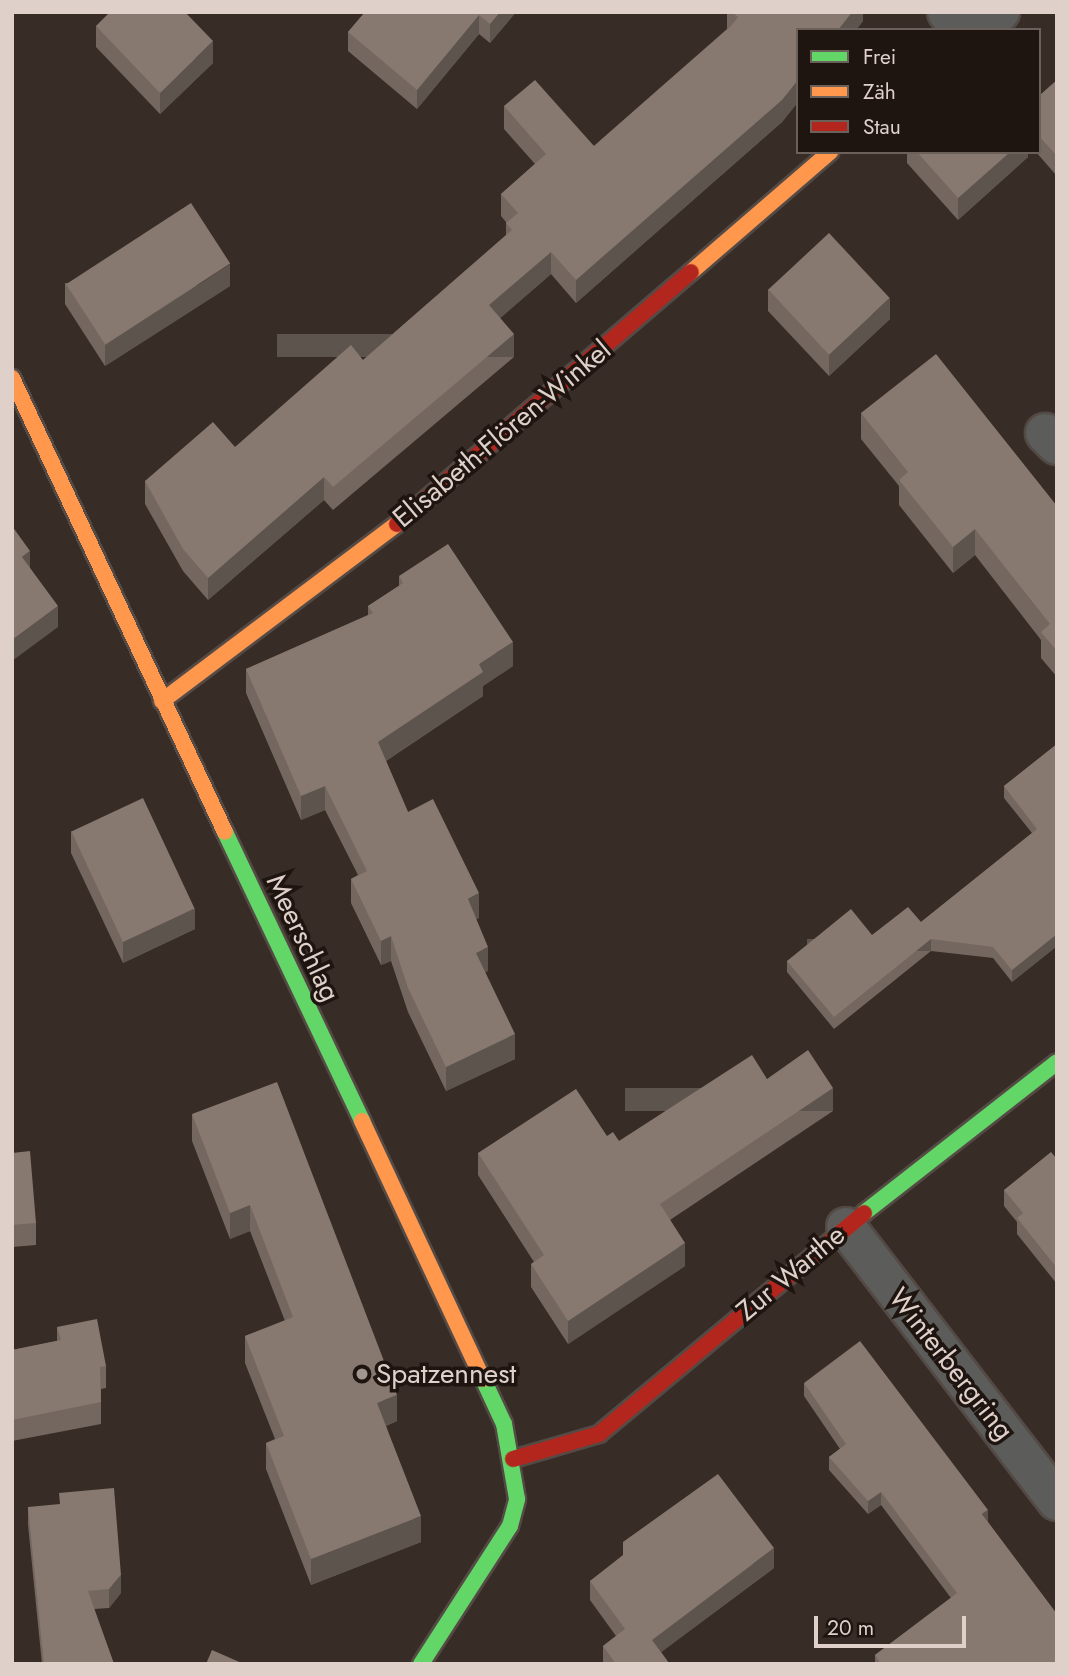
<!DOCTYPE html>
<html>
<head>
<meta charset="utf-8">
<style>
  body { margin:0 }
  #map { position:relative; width:1069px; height:1676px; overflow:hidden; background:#372c26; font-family:Jost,sans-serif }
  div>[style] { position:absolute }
  .roads { filter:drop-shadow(2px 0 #544a45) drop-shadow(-2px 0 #544a45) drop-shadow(0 2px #544a45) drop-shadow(0 -2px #544a45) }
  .street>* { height:38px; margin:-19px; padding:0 19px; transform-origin:19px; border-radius:19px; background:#5c5d5b }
  .fast>* { height:16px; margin:-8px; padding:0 8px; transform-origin:8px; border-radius:8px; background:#63d668 }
  .slow>* { height:16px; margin:-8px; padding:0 8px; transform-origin:8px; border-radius:8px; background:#ff974d }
  .jam>* { height:16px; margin:-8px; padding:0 8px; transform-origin:8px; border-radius:8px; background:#b3261e }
  .wall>* { inset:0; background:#746760 }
  .shaded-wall>* { inset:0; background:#5e544e; transform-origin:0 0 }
  .building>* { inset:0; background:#877870; transform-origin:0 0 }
  .dots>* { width:19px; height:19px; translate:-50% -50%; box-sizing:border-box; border:4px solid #1f1510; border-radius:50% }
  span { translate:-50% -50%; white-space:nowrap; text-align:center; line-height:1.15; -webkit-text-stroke:7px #1f1510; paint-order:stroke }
  .street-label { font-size:28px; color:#dfd0c9 }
  .poi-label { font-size:28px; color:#dfd0c9 }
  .left { translate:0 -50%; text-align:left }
  .frame { position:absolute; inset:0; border:14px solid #dfd0c9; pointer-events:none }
  .legend { position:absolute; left:796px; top:28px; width:245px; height:126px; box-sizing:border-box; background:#1f1510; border:2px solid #6c605a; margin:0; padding:9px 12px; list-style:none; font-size:21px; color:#dfd0c9 }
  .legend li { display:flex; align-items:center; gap:14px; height:35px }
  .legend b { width:35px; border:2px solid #6c605a }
  .scale { position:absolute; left:814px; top:1616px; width:152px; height:32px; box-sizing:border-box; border:4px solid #dfd0c9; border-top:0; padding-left:9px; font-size:21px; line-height:24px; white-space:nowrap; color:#dfd0c9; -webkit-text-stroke:5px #1f1510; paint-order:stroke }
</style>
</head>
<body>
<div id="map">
  <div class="roads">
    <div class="street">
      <div style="left:947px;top:12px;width:23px;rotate:52deg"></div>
      <div style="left:974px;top:30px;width:32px;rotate:-35deg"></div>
      <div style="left:1045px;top:433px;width:17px;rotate:45deg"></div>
      <div style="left:846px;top:1227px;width:346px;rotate:52.4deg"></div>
    </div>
    <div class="fast">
      <div style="left:225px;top:832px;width:320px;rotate:64.6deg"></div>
      <div style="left:864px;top:1213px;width:245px;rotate:-38deg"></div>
      <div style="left:421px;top:1664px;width:164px;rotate:-57.2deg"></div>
      <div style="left:510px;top:1526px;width:28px;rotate:-75deg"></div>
      <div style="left:517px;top:1499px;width:76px;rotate:-99.8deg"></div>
      <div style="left:504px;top:1424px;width:50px;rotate:-115deg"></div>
    </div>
    <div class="slow">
      <div style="left:691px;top:272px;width:184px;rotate:-40.8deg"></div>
      <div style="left:12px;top:378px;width:501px;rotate:64.87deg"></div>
      <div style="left:162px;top:701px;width:294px;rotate:-37deg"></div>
      <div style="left:362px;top:1121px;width:285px;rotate:64.9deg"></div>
    </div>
    <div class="jam">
      <div style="left:397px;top:524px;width:387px;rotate:-40.6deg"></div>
      <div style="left:513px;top:1459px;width:90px;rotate:-16.2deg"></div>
      <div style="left:599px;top:1434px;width:345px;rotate:-39.8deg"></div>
    </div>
  </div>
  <div class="wall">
    <div style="clip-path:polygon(365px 12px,516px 12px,490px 43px,479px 34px,417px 109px,348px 51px,348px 32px)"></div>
    <div style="clip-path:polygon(727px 12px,863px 12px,863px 21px,856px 30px,798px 30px,798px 102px,782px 122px,576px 303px,551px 274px,500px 318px,514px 357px,333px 510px,324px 500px,208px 600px,183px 571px,145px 504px,145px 481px,235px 447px,363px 360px,506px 235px,506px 222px,501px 216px,501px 194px,535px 164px,504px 129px,504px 106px,594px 146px,727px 29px)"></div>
    <div style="clip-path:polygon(96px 26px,213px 63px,160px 114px,96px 47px)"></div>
    <div style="clip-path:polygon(1057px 80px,1057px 175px,1056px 175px,1036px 152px,1039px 152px,1039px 96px)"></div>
    <div style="clip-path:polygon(907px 152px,1028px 152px,1028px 157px,958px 220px,907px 163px)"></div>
    <div style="clip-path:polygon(65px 283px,230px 286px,105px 366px,65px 304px)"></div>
    <div style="clip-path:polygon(768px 289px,890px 319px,829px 376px,768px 311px)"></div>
    <div style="clip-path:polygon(861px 413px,1057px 506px,1057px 677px,1041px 658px,1041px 640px,975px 555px,953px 573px,899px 505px,899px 486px,861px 439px)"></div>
    <div style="clip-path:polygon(399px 576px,513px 666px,483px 686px,483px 696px,386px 761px,408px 812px,479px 918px,476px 919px,488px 971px,485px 972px,515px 1059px,446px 1091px,408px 1012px,391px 961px,381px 965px,351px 903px,351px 879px,358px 875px,325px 810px,301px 820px,246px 693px,246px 669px,368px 615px,368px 606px,399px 586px)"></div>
    <div style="clip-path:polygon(1057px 744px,1057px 946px,1012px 982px,993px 958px,931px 951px,834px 1029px,787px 972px,787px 961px,872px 935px,921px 922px,1032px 833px,1004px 798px,1004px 786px)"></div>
    <div style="clip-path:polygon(71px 831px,195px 929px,123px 963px,71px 853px)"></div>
    <div style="clip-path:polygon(767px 1079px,833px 1111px,670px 1220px,685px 1266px,568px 1344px,531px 1287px,531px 1264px,534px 1262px,478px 1175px,478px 1153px,607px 1136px,619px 1141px)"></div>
    <div style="clip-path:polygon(192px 1114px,397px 1421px,386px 1426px,421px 1542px,311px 1585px,266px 1469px,266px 1443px,275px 1439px,245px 1363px,245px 1336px,285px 1321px,250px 1231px,230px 1239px,192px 1141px)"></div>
    <div style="clip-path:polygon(12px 1153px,36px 1223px,36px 1245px,12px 1247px)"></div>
    <div style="clip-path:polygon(1057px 1159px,1057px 1284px,1017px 1234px,1017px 1222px,1004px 1206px,1004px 1190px)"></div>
    <div style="clip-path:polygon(57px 1327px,106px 1366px,106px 1388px,101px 1389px,101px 1424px,12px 1441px,12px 1350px,57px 1341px)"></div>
    <div style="clip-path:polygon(804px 1383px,988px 1522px,1057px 1664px,875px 1664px,875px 1655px,951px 1598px,881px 1505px,868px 1514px,829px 1470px,829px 1457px,840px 1449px,804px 1396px)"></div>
    <div style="clip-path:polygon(28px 1507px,121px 1593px,109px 1608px,94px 1609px,114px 1664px,42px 1664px,28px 1525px)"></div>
    <div style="clip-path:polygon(623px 1542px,774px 1568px,661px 1652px,669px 1664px,603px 1664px,603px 1646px,616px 1636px,590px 1600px,590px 1581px,623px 1556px)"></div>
  </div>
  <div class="shaded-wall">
    <div style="clip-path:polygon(500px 12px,516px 12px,490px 43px,490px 24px)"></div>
    <div style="clip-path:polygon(852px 12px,863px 12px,863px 21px,856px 30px,838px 30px)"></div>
    <div style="clip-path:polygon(479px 15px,479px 34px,417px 109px,417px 90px)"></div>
    <div style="clip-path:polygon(213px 41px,213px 63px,160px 114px,160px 93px)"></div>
    <div style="clip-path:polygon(798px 80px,798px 102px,782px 122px,576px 303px,576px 280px)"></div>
    <div style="clip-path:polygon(1010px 152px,1028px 152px,1028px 157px,958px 220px,958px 198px)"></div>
    <div style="clip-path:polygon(551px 252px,551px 274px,489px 328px,489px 305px)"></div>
    <div style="clip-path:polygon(230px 264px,230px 286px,105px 366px,105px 345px)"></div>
    <div style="clip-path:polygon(890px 298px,890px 319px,829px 376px,829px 354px)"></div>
    <div style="left:514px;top:334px;width:23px;height:237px;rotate:90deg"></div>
    <div style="clip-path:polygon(324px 477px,324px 500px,208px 600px,208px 578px)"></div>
    <div style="clip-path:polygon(975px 529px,975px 555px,953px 573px,953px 547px)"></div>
    <div style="clip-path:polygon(30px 551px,30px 572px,22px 557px)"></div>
    <div style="clip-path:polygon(58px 606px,58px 627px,12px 661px,12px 640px)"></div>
    <div style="clip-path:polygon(513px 642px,513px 666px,483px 686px,483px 696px,378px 766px,378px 742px,479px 664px)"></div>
    <div style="clip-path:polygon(325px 786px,325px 810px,301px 820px,301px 796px)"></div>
    <div style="clip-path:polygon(479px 893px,479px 918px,468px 923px,468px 899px)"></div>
    <div style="clip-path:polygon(195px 908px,195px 929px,123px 963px,123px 941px)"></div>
    <div style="clip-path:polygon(1057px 934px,1057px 946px,1012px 982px,1012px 970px)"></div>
    <div style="clip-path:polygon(391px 936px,391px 961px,381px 965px,381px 941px)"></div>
    <div style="left:931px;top:939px;width:12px;height:124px;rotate:90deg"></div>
    <div style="clip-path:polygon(488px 947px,488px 971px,476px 977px,476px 953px)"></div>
    <div style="clip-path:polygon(515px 1034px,515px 1059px,446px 1091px,446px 1067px)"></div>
    <div style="left:833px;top:1088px;width:23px;height:208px;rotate:90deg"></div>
    <div style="clip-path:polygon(250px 1205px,250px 1231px,230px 1239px,230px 1213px)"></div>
    <div style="clip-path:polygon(685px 1243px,685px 1266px,568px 1344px,568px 1321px)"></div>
    <div style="clip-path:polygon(397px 1395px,397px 1421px,377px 1430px,377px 1403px)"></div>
    <div style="clip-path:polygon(881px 1492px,881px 1505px,868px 1514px,868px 1501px)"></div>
    <div style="clip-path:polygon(988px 1510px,988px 1522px,982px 1514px)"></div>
    <div style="clip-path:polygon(421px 1516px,421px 1542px,311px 1585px,311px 1559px)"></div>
    <div style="clip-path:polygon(774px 1548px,774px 1568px,652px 1659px,652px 1640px)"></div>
    <div style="clip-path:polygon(121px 1575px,121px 1593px,109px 1608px,109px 1589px)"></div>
  </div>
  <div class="building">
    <div style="clip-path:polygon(110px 12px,185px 12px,213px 41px,160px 93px,96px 26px)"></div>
    <div style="clip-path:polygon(365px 12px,500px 12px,490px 24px,479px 15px,417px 90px,348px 32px)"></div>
    <div style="clip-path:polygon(732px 12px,852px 12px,838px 30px,798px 30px,798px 80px,782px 100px,576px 280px,551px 252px,489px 305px,514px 334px,333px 487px,324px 477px,208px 578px,183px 549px,145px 481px,213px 422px,235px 447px,351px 345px,363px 360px,512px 230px,506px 223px,518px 213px,501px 194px,546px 154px,504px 106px,535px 80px,594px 146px,731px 26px,738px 17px)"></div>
    <div style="clip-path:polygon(1057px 80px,1057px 155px,1056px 155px,1039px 136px,1039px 96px)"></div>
    <div style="clip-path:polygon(917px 152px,1010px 152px,958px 198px)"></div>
    <div style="left:191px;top:203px;width:72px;height:149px;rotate:57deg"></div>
    <div style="left:829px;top:233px;width:89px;height:83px;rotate:47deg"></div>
    <div style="clip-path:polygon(936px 354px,1057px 506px,1057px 651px,1041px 632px,1050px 624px,975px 529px,953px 547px,899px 480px,908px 472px,861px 413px)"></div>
    <div style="clip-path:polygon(12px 526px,30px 551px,22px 557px,58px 606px,12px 640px)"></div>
    <div style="clip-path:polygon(448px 544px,513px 642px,479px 664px,483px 672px,378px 742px,408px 812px,433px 799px,479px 893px,468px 899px,488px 947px,476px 953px,515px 1034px,446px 1067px,408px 988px,391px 936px,381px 941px,351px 879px,367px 871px,325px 786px,301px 796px,246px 669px,373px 613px,368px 606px,403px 583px,399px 576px)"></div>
    <div style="clip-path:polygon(1057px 744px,1057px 934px,1012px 970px,993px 947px,931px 939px,834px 1017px,787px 961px,851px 909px,872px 935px,908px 907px,921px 922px,1037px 829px,1004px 786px)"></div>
    <div style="left:143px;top:798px;width:122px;height:79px;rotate:65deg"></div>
    <div style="clip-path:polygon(808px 1050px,833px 1088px,660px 1204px,685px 1243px,568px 1321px,531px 1264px,544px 1255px,478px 1153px,576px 1089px,607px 1136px,613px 1132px,619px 1141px,752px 1055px,767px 1079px)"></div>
    <div style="clip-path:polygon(277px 1082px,397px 1395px,377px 1403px,421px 1516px,311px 1559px,266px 1443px,284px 1436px,245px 1336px,293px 1317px,250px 1205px,230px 1213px,192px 1114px)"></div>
    <div style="clip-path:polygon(30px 1151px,36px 1223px,12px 1225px,12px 1153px)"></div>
    <div style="clip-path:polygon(1051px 1152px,1057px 1159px,1057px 1268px,1017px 1218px,1023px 1213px,1004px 1190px)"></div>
    <div style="clip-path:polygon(97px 1319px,106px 1366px,100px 1367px,101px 1402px,12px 1420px,12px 1350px,61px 1340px,57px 1327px)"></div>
    <div style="clip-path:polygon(860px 1341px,988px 1510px,982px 1514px,1057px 1614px,1057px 1664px,881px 1664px,875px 1655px,957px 1593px,881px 1492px,868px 1501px,829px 1457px,846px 1444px,804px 1383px)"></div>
    <div style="clip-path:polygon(718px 1474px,774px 1548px,652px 1640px,669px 1663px,668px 1664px,616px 1664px,603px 1646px,625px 1629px,590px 1581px,623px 1555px,623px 1542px)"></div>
    <div style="clip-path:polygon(114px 1488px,121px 1575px,109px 1589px,88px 1591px,114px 1664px,44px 1664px,28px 1507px,60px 1504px,59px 1493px)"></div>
    <div style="clip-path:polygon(212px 1650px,244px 1664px,206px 1664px)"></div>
  </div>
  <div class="dots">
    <div style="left:362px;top:1374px;background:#a49790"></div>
  </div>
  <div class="street-label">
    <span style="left:502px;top:434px;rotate:-40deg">Elisabeth-Flören-Winkel</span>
    <span style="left:303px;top:938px;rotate:65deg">Meerschlag</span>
    <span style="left:791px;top:1273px;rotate:-40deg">Zur Warthe</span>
    <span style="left:951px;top:1364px;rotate:52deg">Winterbergring</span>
  </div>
  <div class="poi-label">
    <span class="left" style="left:376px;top:1374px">Spatzennest</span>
  </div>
  <div class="frame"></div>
  <ul class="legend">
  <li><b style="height:9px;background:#63d668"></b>Frei</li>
  <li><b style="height:9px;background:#ff974d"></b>Zäh</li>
  <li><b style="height:9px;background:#b3261e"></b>Stau</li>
  </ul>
  <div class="scale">20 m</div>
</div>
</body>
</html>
